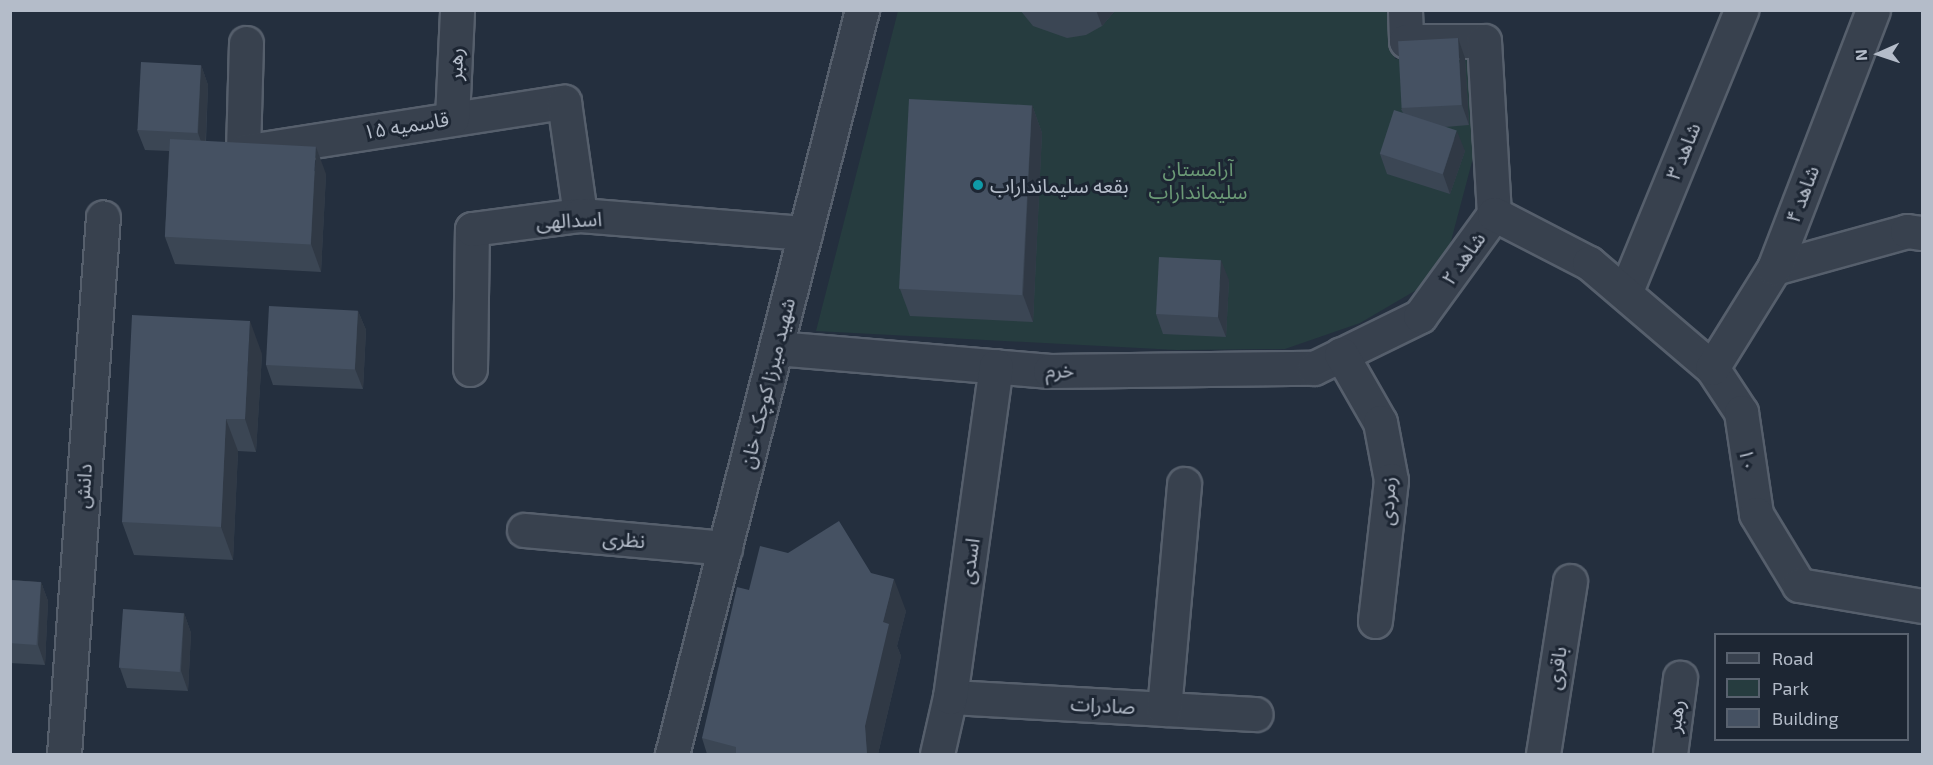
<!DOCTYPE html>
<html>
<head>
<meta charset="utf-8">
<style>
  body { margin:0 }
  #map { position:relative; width:1933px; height:765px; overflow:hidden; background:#242f3e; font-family:"Exo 2","Noto Sans Arabic",sans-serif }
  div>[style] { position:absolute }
  .green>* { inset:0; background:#263c3f }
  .roads { filter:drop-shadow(2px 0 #565f6c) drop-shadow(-2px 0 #565f6c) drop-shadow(0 2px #565f6c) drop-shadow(0 -2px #565f6c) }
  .minor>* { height:33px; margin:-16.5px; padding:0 16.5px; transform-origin:16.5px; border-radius:16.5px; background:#38414e }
  .wall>* { inset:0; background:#3b4654 }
  .shaded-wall>* { inset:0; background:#303945 }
  .building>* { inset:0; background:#455162; transform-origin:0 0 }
  .dots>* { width:16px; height:16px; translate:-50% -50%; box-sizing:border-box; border:3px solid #1d2633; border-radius:50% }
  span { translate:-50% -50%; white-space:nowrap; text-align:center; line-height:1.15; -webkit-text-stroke:6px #1d2633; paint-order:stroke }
  .street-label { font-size:20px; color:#b4bcc9 }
  .park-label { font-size:20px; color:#6b9a76 }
  .poi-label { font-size:20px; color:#b4bcc9 }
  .left { translate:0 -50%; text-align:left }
  .frame { position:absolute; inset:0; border:12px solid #b4bcc9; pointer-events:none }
  .legend { position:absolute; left:1714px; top:633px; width:195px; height:108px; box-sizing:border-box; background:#1d2633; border:2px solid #59626f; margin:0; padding:8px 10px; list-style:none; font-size:18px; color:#b4bcc9 }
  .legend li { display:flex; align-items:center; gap:12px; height:30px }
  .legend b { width:30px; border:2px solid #59626f }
  .north { position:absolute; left:1849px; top:24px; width:60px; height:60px; -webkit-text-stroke:4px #1d2633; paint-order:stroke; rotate:267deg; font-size:16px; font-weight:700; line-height:24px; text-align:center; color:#b4bcc9 }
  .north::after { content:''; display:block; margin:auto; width:21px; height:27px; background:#b4bcc9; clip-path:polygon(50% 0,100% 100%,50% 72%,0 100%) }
</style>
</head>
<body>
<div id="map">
  <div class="green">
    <div style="clip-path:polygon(898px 11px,1393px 11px,1395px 59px,1470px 54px,1473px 158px,1442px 275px,1360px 323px,1285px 349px,1177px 350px,816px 331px)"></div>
  </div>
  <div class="roads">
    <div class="minor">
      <div style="left:1405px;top:10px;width:31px;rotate:88deg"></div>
      <div style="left:1406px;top:41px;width:78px"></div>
      <div style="left:1484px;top:41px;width:173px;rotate:86.7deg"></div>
      <div style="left:246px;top:43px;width:109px;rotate:91.6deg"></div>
      <div style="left:243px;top:152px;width:325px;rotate:-8.9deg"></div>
      <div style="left:564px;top:102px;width:114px;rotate:81.9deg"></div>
      <div style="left:452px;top:118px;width:108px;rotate:-87.3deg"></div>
      <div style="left:1774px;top:268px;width:138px;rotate:-15.5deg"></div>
      <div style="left:1907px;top:231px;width:15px;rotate:8deg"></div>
      <div style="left:1626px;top:291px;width:304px;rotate:-67.7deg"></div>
      <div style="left:776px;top:348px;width:275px;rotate:4.8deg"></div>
      <div style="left:1050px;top:371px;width:264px;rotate:-0.7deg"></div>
      <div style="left:1314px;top:368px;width:118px;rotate:-26.1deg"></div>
      <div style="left:1420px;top:316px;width:126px;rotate:-54deg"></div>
      <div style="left:1494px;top:214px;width:107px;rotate:27.3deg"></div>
      <div style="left:1589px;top:263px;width:162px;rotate:40.5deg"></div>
      <div style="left:1712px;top:368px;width:53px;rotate:56.6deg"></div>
      <div style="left:1741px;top:412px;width:103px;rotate:81.6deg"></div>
      <div style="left:1756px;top:514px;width:83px;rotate:58.8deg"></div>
      <div style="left:1799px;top:585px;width:125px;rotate:9.7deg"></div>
      <div style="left:1341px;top:354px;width:78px;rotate:60.2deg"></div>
      <div style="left:1380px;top:422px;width:59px;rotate:79.3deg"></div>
      <div style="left:1391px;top:480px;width:142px;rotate:96.5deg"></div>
      <div style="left:1712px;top:368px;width:118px;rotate:-58.2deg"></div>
      <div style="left:1774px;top:268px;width:276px;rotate:-69deg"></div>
      <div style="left:470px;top:369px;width:140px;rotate:-89.2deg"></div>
      <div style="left:472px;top:229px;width:109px;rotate:-7.4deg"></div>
      <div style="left:580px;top:215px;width:226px;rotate:4.6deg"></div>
      <div style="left:524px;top:530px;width:202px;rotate:5.1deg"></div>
      <div style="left:950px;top:697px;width:306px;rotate:3.2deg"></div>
      <div style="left:1164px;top:709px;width:226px;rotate:-84.9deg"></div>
      <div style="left:64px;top:754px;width:538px;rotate:-85.85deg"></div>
      <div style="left:672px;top:754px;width:768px;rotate:-75.67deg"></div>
      <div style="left:937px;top:754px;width:58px;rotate:-77.2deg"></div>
      <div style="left:950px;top:697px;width:334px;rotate:-82.1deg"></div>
      <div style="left:1543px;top:754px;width:175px;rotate:-81.1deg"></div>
      <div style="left:1670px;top:754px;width:77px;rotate:-82.5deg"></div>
    </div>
  </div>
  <div class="wall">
    <div style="clip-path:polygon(1020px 10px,1114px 10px,1114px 12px,1102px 26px,1086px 35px,1067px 38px,1033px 26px)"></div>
    <div style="clip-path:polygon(1465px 58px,1469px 125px,1445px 127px,1465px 151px,1450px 194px,1387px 174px,1380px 154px,1403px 113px,1401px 109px)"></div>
    <div style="clip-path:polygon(201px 65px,208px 85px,206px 141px,326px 174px,321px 272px,175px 264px,165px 237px,169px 151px,145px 150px,137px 130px)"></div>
    <div style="clip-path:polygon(1032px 105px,1042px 133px,1033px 322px,910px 316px,900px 289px)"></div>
    <div style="clip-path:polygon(1229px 280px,1226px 337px,1163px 334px,1156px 314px)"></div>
    <div style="clip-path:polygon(358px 311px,366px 330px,363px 389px,273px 385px,266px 365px)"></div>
    <div style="clip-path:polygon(262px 354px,256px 452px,238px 451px,233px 560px,134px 555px,122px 522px)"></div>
    <div style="clip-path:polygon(871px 573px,906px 611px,897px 646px,901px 656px,878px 754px,707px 754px,702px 738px)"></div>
    <div style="clip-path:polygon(10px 580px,41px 582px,48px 601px,45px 665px,10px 663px)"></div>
    <div style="clip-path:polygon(184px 613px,191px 633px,188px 691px,127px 688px,120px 668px)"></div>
  </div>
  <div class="shaded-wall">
    <div style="clip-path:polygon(1096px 10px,1114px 10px,1114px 12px,1102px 26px)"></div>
    <div style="clip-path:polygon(1458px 38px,1465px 58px,1469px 125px,1462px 105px)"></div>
    <div style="clip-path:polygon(201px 65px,208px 85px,205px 153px,198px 133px)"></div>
    <div style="clip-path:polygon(1032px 105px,1042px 133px,1033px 322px,1023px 295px)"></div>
    <div style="clip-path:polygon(1457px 131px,1465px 151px,1450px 194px,1443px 174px)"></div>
    <div style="clip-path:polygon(316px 147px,326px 174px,321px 272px,311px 244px)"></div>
    <div style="clip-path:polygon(1221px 260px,1229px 280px,1226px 337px,1218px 317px)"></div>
    <div style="clip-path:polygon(358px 311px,366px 330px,363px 389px,355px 369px)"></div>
    <div style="clip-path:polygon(250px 321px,262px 354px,256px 452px,245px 419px)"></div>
    <div style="clip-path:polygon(226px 419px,238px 451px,233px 560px,221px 527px)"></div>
    <div style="clip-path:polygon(894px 579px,906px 611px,897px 646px,901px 656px,878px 754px,867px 754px,865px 726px,883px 622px)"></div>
    <div style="clip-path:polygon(41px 582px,48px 601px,45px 665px,38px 645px)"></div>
    <div style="clip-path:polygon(184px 613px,191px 633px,188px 691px,181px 671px)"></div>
  </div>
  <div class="building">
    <div style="left:1458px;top:38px;width:67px;height:60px;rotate:87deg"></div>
    <div style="left:141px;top:62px;width:60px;height:68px;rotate:3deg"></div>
    <div style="left:909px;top:99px;width:123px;height:190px;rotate:3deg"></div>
    <div style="left:1394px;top:110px;width:66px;height:46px;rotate:18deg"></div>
    <div style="left:170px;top:139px;width:146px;height:98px;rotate:3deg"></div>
    <div style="left:1159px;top:257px;width:62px;height:57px;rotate:3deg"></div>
    <div style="left:269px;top:306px;width:89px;height:59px;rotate:3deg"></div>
    <div style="clip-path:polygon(132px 315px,250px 321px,245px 419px,226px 419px,221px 527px,122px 522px)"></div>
    <div style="clip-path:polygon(839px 521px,871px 573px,894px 579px,883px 622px,889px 624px,865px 726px,867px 754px,736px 754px,736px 747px,702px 738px,737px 587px,749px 590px,760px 546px,788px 553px)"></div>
    <div style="left:10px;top:580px;width:31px;height:63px;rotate:4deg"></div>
    <div style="left:123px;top:609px;width:61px;height:59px;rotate:4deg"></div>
  </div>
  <div class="dots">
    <div style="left:978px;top:185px;background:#0f9aa8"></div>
  </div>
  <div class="street-label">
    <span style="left:455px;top:64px;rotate:-88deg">رهبر</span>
    <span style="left:406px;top:125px;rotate:-9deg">قاسمیه ۱۵</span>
    <span style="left:1683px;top:151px;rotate:-68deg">شاهد ۳</span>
    <span style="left:1802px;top:194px;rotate:-69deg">شاهد ۴</span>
    <span style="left:569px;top:220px;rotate:-3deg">اسدالهی</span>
    <span style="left:1463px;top:258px;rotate:-54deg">شاهد ۲</span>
    <span style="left:1060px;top:370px;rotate:1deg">خرم</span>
    <span style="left:767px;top:383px;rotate:-76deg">شهید میرزا کوچک خان</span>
    <span style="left:1748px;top:460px;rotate:82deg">۱۰</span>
    <span style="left:83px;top:486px;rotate:-86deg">دانش</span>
    <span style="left:1387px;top:501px;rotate:-87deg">زمردی</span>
    <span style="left:624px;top:539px;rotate:5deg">نظری</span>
    <span style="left:969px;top:561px;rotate:-82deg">اسدی</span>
    <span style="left:1556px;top:668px;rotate:-81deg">باقری</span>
    <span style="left:1103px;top:705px;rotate:3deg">صادرات</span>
    <span style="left:1675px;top:716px;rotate:-82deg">رهبر</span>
  </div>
  <div class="park-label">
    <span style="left:1198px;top:180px">آرامستان<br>سلیمانداراب</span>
  </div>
  <div class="poi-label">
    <span class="left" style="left:990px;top:185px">بقعه سلیمانداراب</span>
  </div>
  <div class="frame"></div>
  <ul class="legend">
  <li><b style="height:8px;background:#38414e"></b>Road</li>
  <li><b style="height:16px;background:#263c3f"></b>Park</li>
  <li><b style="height:16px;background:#455162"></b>Building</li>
  </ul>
  <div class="north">N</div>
</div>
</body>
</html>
